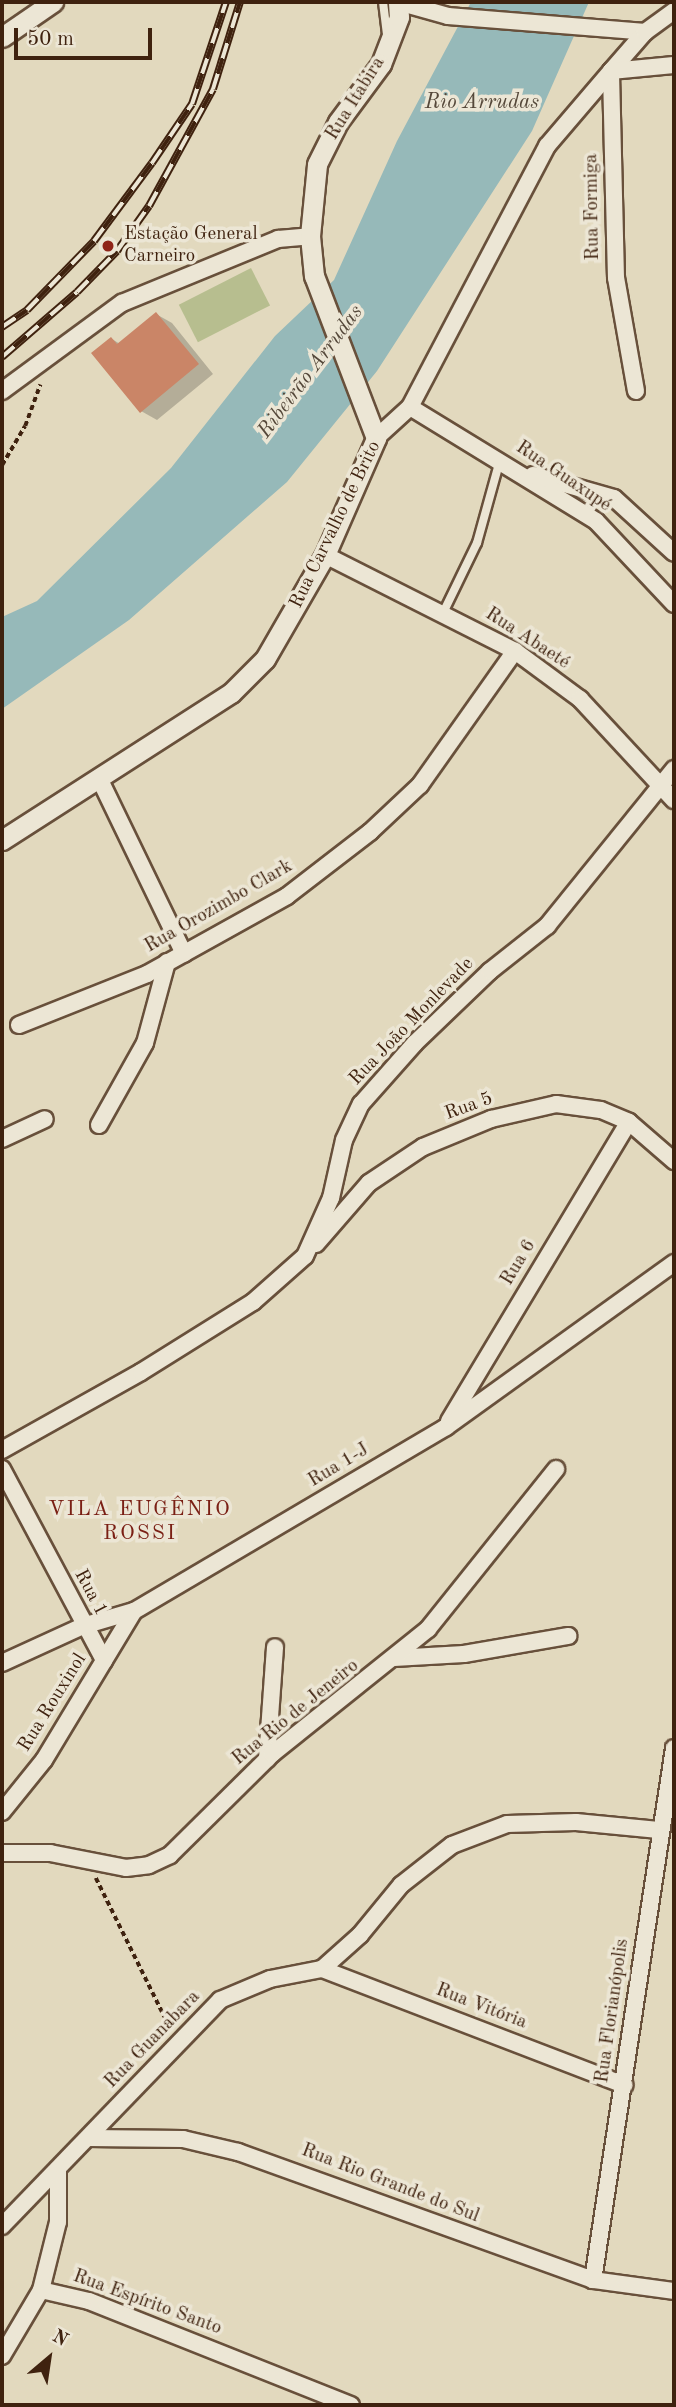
<!DOCTYPE html>
<html>
<head>
<meta charset="utf-8">
<style>
  body { margin:0 }
  #map { position:relative; width:676px; height:2407px; overflow:hidden; background:#e2d9be; font-family:"Old Standard TT",serif }
  div>[style] { position:absolute }
  .green>* { inset:0; background:#b7be8f; transform-origin:0 0 }
  .water>* { inset:0; background:#96b9b9 }
  .shadow>* { inset:0; background:#0003 }
  .building>* { inset:0; background:#ca8567 }
  .path>* { height:3.5px; margin-top:-1.75px; transform-origin:0; background:repeating-linear-gradient(90deg,#3f220f 0 5px,transparent 0 8.5px) }
  .roads { filter:drop-shadow(2px 0 #68503b) drop-shadow(-2px 0 #68503b) drop-shadow(0 2px #68503b) drop-shadow(0 -2px #68503b) }
  .service>* { height:8px; margin:-4px; padding:0 4px; transform-origin:4px; border-radius:4px; background:#ece6d5 }
  .minor>* { height:16px; margin:-8px; padding:0 8px; transform-origin:8px; border-radius:8px; background:#ece6d5 }
  .tertiary>* { height:19px; margin:-9.5px; padding:0 9.5px; transform-origin:9.5px; border-radius:9.5px; background:#ece6d5 }
  .rail>* { height:8px; margin-top:-4px; transform-origin:0; background:repeating-linear-gradient(90deg,#ece6d5 0 16px,#3f220f 0 32px); box-sizing:border-box; border-block:2px solid #3f220f }
  .dots>* { width:19px; height:19px; translate:-50% -50%; box-sizing:border-box; border:4px solid #ece6d5; border-radius:50% }
  span { translate:-50% -50%; white-space:nowrap; text-align:center; line-height:1.15; -webkit-text-stroke:7px #ece6d5; paint-order:stroke }
  .street-label { font-size:19px; color:#3f220f }
  .poi-label { font-size:19px; color:#3f220f }
  .left { translate:0 -50%; text-align:left }
  .water-label { font-size:21px; color:#55483a; font-style:italic }
  .neighbourhood-label { font-size:21px; color:#7a1f14; letter-spacing:2px }
  .frame { position:absolute; inset:0; border:4px solid #3f220f; pointer-events:none }
  .north { position:absolute; left:14px; top:2323px; width:70px; height:70px; -webkit-text-stroke:5px #ece6d5; paint-order:stroke; rotate:29deg; font-size:19px; font-weight:700; line-height:28px; text-align:center; color:#3f220f }
  .north::after { content:''; display:block; margin:auto; width:24px; height:32px; background:#3f220f; clip-path:polygon(50% 0,100% 100%,50% 72%,0 100%) }
  .scale { position:absolute; left:14px; top:28px; width:138px; height:32px; box-sizing:border-box; border:4px solid #3f220f; border-top:0; padding-left:9px; font-size:21px; line-height:24px; white-space:nowrap; color:#3f220f; -webkit-text-stroke:5px #ece6d5; paint-order:stroke }
</style>
</head>
<body>
<div id="map">
  <div class="green">
    <div style="left:251px;top:268px;width:42px;height:81px;rotate:63deg"></div>
  </div>
  <div class="water">
    <div style="clip-path:polygon(471px 2px,589px 2px,532px 131px,377px 371px,287px 482px,129px 620px,2px 709px,2px 617px,37px 601px,171px 468px,275px 336px,334px 280px,397px 141px)"></div>
  </div>
  <div class="shadow">
    <div style="clip-path:polygon(156px 314px,172px 323px,213px 374px,157px 420px,141px 411px,112px 339px,120px 344px)"></div>
  </div>
  <div class="building">
    <div style="clip-path:polygon(156px 312px,199px 364px,140px 413px,91px 353px,111px 337px,117px 344px)"></div>
  </div>
  <div class="path">
    <div style="left:2px;top:465px;width:45px;rotate:-59.5deg"></div>
    <div style="left:25px;top:426px;width:44px;rotate:-69.9deg"></div>
    <div style="left:96px;top:1878px;width:167px;rotate:63.7deg"></div>
  </div>
  <div class="roads">
    <div class="service">
      <div style="left:383px;top:2px;width:31px;rotate:83deg"></div>
      <div style="left:443px;top:613px;width:78px;rotate:-64.1deg"></div>
      <div style="left:477px;top:543px;width:86px;rotate:-74.5deg"></div>
    </div>
    <div class="minor">
      <div style="left:398px;top:2px;width:52px;rotate:15.6deg"></div>
      <div style="left:448px;top:16px;width:198px;rotate:4.6deg"></div>
      <div style="left:2px;top:391px;width:149px;rotate:-36.3deg"></div>
      <div style="left:122px;top:303px;width:169px;rotate:-22.3deg"></div>
      <div style="left:278px;top:239px;width:32px;rotate:-5deg"></div>
      <div style="left:636px;top:391px;width:115px;rotate:-100deg"></div>
      <div style="left:616px;top:278px;width:207px;rotate:-91.4deg"></div>
      <div style="left:611px;top:71px;width:52px;rotate:-48.9deg"></div>
      <div style="left:645px;top:32px;width:36px;rotate:-36deg"></div>
      <div style="left:410px;top:407px;width:218px;rotate:31.5deg"></div>
      <div style="left:596px;top:521px;width:114px;rotate:46.8deg"></div>
      <div style="left:376px;top:438px;width:46px;rotate:-42.4deg"></div>
      <div style="left:410px;top:407px;width:295px;rotate:-62.3deg"></div>
      <div style="left:547px;top:146px;width:99px;rotate:-49.5deg"></div>
      <div style="left:611px;top:71px;width:63px;rotate:-5.4deg"></div>
      <div style="left:533px;top:475px;width:84px;rotate:15.9deg"></div>
      <div style="left:614px;top:498px;width:81px;rotate:42.5deg"></div>
      <div style="left:325px;top:555px;width:213px;rotate:26.8deg"></div>
      <div style="left:515px;top:651px;width:81px;rotate:36.4deg"></div>
      <div style="left:580px;top:699px;width:138px;rotate:47.1deg"></div>
      <div style="left:100px;top:780px;width:193px;rotate:64.2deg"></div>
      <div style="left:19px;top:1025px;width:138px;rotate:-21.7deg"></div>
      <div style="left:147px;top:974px;width:160px;rotate:-29.1deg"></div>
      <div style="left:287px;top:896px;width:105px;rotate:-37.6deg"></div>
      <div style="left:370px;top:832px;width:69px;rotate:-43.2deg"></div>
      <div style="left:420px;top:785px;width:164px;rotate:-54.7deg"></div>
      <div style="left:99px;top:1125px;width:94px;rotate:-60.7deg"></div>
      <div style="left:145px;top:1043px;width:84px;rotate:-74.8deg"></div>
      <div style="left:2px;top:1139px;width:47px;rotate:-24.9deg"></div>
      <div style="left:316px;top:1244px;width:81px;rotate:-49deg"></div>
      <div style="left:369px;top:1183px;width:65px;rotate:-33.7deg"></div>
      <div style="left:423px;top:1147px;width:74px;rotate:-22.4deg"></div>
      <div style="left:491px;top:1119px;width:67px;rotate:-13deg"></div>
      <div style="left:556px;top:1104px;width:45px;rotate:7.6deg"></div>
      <div style="left:601px;top:1110px;width:30px;rotate:23deg"></div>
      <div style="left:629px;top:1122px;width:60px;rotate:40.9deg"></div>
      <div style="left:449px;top:1421px;width:349px;rotate:-59deg"></div>
      <div style="left:2px;top:1450px;width:159px;rotate:-29.3deg"></div>
      <div style="left:141px;top:1372px;width:132px;rotate:-32deg"></div>
      <div style="left:253px;top:1302px;width:69px;rotate:-41.5deg"></div>
      <div style="left:305px;top:1256px;width:64px;rotate:-65.9deg"></div>
      <div style="left:331px;top:1198px;width:59px;rotate:-77.4deg"></div>
      <div style="left:344px;top:1140px;width:40px;rotate:-65deg"></div>
      <div style="left:361px;top:1104px;width:81px;rotate:-48.5deg"></div>
      <div style="left:415px;top:1043px;width:104px;rotate:-43.8deg"></div>
      <div style="left:490px;top:971px;width:73px;rotate:-38.3deg"></div>
      <div style="left:547px;top:926px;width:202px;rotate:-51deg"></div>
      <div style="left:2px;top:1469px;width:217px;rotate:61.9deg"></div>
      <div style="left:394px;top:1658px;width:70px;rotate:-3.3deg"></div>
      <div style="left:464px;top:1654px;width:106px;rotate:-9.8deg"></div>
      <div style="left:2px;top:1663px;width:89px;rotate:-24.6deg"></div>
      <div style="left:83px;top:1626px;width:53px;rotate:-16.4deg"></div>
      <div style="left:134px;top:1611px;width:362px;rotate:-30.5deg"></div>
      <div style="left:446px;top:1427px;width:281px;rotate:-35.7deg"></div>
      <div style="left:267px;top:1759px;width:112px;rotate:-85.9deg"></div>
      <div style="left:2px;top:1812px;width:67px;rotate:-51.1deg"></div>
      <div style="left:44px;top:1760px;width:174px;rotate:-58.9deg"></div>
      <div style="left:2px;top:1853px;width:48px"></div>
      <div style="left:50px;top:1853px;width:77px;rotate:11.2deg"></div>
      <div style="left:126px;top:1868px;width:23px;rotate:-7deg"></div>
      <div style="left:149px;top:1865px;width:23px;rotate:-25deg"></div>
      <div style="left:170px;top:1855px;width:144px;rotate:-44.7deg"></div>
      <div style="left:272px;top:1754px;width:200px;rotate:-38.7deg"></div>
      <div style="left:428px;top:1629px;width:205px;rotate:-51.3deg"></div>
      <div style="left:322px;top:1969px;width:324px;rotate:21deg"></div>
      <div style="left:88px;top:2138px;width:95px;rotate:0.6deg"></div>
      <div style="left:183px;top:2139px;width:57px;rotate:13.3deg"></div>
      <div style="left:238px;top:2152px;width:377px;rotate:19.8deg"></div>
      <div style="left:593px;top:2280px;width:82px;rotate:7.7deg"></div>
      <div style="left:2px;top:2226px;width:314px;rotate:-46deg"></div>
      <div style="left:220px;top:2000px;width:54px;rotate:-22.8deg"></div>
      <div style="left:270px;top:1979px;width:53px;rotate:-10.9deg"></div>
      <div style="left:322px;top:1969px;width:51px;rotate:-41.8deg"></div>
      <div style="left:360px;top:1935px;width:65px;rotate:-50.6deg"></div>
      <div style="left:401px;top:1885px;width:65px;rotate:-38.1deg"></div>
      <div style="left:452px;top:1845px;width:59px;rotate:-20.9deg"></div>
      <div style="left:507px;top:1824px;width:69px;rotate:-1.7deg"></div>
      <div style="left:576px;top:1822px;width:83px;rotate:5.5deg"></div>
      <div style="left:593px;top:2280px;width:538px;rotate:-81.34deg"></div>
      <div style="left:41px;top:2290px;width:49px;rotate:12.9deg"></div>
      <div style="left:89px;top:2301px;width:282px;rotate:21.7deg"></div>
      <div style="left:2px;top:2356px;width:77px;rotate:-59.4deg"></div>
      <div style="left:41px;top:2290px;width:70px;rotate:-76deg"></div>
      <div style="left:58px;top:2222px;width:53px;rotate:-90deg"></div>
    </div>
    <div class="tertiary">
      <div style="left:2px;top:37px;width:62px;rotate:-34.5deg"></div>
      <div style="left:2px;top:840px;width:272px;rotate:-32.7deg"></div>
      <div style="left:231px;top:693px;width:48px;rotate:-45deg"></div>
      <div style="left:265px;top:659px;width:120px;rotate:-60deg"></div>
      <div style="left:325px;top:555px;width:128px;rotate:-66.4deg"></div>
      <div style="left:376px;top:438px;width:173px;rotate:-110.9deg"></div>
      <div style="left:314px;top:276px;width:40px;rotate:-95.7deg"></div>
      <div style="left:310px;top:236px;width:72px;rotate:-84.4deg"></div>
      <div style="left:317px;top:164px;width:47px;rotate:-63.4deg"></div>
      <div style="left:338px;top:122px;width:72px;rotate:-53.4deg"></div>
      <div style="left:381px;top:64px;width:50px;rotate:-69deg"></div>
      <div style="left:399px;top:17px;width:15px;rotate:-94deg"></div>
    </div>
  </div>
  <div class="rail">
    <div style="left:2px;top:327px;width:30px;rotate:-34deg"></div>
    <div style="left:27px;top:310px;width:96px;rotate:-45.8deg"></div>
    <div style="left:94px;top:241px;width:97px;rotate:-53.4deg"></div>
    <div style="left:152px;top:163px;width:71px;rotate:-55.9deg"></div>
    <div style="left:192px;top:104px;width:108px;rotate:-71.6deg"></div>
    <div style="left:2px;top:357px;width:99px;rotate:-40.9deg"></div>
    <div style="left:77px;top:292px;width:57px;rotate:-45.7deg"></div>
    <div style="left:117px;top:251px;width:55px;rotate:-54.6deg"></div>
    <div style="left:149px;top:206px;width:133px;rotate:-61.3deg"></div>
    <div style="left:213px;top:89px;width:91px;rotate:-72.8deg"></div>
  </div>
  <div class="dots">
    <div style="left:108px;top:246px;background:#8f2418"></div>
  </div>
  <div class="street-label">
    <span style="left:356px;top:99px;rotate:-58deg">Rua Itabira</span>
    <span style="left:593px;top:207px;rotate:-91deg">Rua Formiga</span>
    <span style="left:563px;top:477px;rotate:34deg">Rua Guaxupé</span>
    <span style="left:336px;top:525px;rotate:-64deg">Rua Carvalho de Brito</span>
    <span style="left:527px;top:639px;rotate:33deg">Rua Abaeté</span>
    <span style="left:219px;top:907px;rotate:-30deg">Rua Orozimbo Clark</span>
    <span style="left:412px;top:1022px;rotate:-46deg">Rua João Monlevade</span>
    <span style="left:469px;top:1107px;rotate:-20deg">Rua 5</span>
    <span style="left:519px;top:1263px;rotate:-59deg">Rua 6</span>
    <span style="left:339px;top:1466px;rotate:-31deg">Rua 1-J</span>
    <span style="left:90px;top:1593px;rotate:62deg">Rua 1</span>
    <span style="left:53px;top:1703px;rotate:-58deg">Rua Rouxinol</span>
    <span style="left:296px;top:1713px;rotate:-39deg">Rua Rio de Jeneiro</span>
    <span style="left:481px;top:2007px;rotate:21deg">Rua Vitória</span>
    <span style="left:613px;top:2011px;rotate:-82deg">Rua Florianópolis</span>
    <span style="left:153px;top:2040px;rotate:-46deg">Rua Guanabara</span>
    <span style="left:390px;top:2184px;rotate:21deg">Rua Rio Grande do Sul</span>
    <span style="left:147px;top:2303px;rotate:20deg">Rua Espírito Santo</span>
  </div>
  <div class="poi-label">
    <span class="left" style="left:124px;top:246px">Estação General<br>Carneiro</span>
  </div>
  <div class="water-label">
    <span style="left:482px;top:103px">Rio Arrudas</span>
    <span style="left:311px;top:372px;rotate:-53deg">Ribeirão Arrudas</span>
  </div>
  <div class="neighbourhood-label">
    <span style="left:140px;top:1522px">VILA EUGÊNIO<br>ROSSI</span>
  </div>
  <div class="frame"></div>
  <div class="north">N</div>
  <div class="scale">50 m</div>
</div>
</body>
</html>
